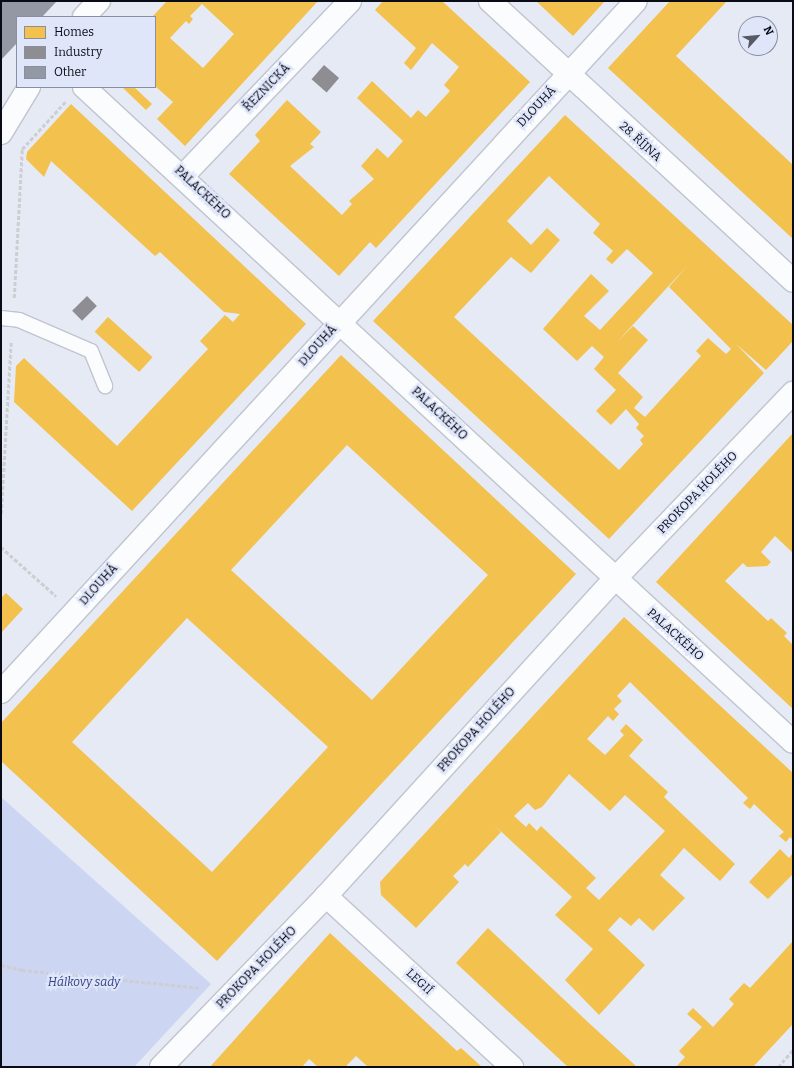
<!DOCTYPE html>
<html>
<head>
<meta charset="utf-8">
<style>
  body { margin:0 }
  #map { position:relative; width:794px; height:1068px; overflow:hidden; background:#e6eaf4; font-family:Bitter,serif }
  div>[style] { position:absolute }
  .green>* { inset:0; background:#ccd5f2 }
  .homes>* { inset:0; background:#f2c14e; transform-origin:0 0 }
  .industry>* { inset:0; background:#8d8d92; transform-origin:0 0 }
  .building>* { inset:0; background:#9498a5 }
  .path>* { height:2.5px; margin-top:-1.25px; transform-origin:0; background:repeating-linear-gradient(90deg,#cdced1 0 4px,transparent 0 6px) }
  .roads { filter:drop-shadow(1px 0 #c0c4cf) drop-shadow(-1px 0 #c0c4cf) drop-shadow(0 1px #c0c4cf) drop-shadow(0 -1px #c0c4cf) }
  .lane>* { height:14px; margin:-7px; padding:0 7px; transform-origin:7px; border-radius:7px; background:#fbfcfd }
  .street>* { height:22px; margin:-11px; padding:0 11px; transform-origin:11px; border-radius:11px; background:#fbfcfd }
  span { translate:-50% -50%; white-space:nowrap; text-align:center; line-height:1.15; -webkit-text-stroke:4px #e0e6fa; paint-order:stroke }
  .street-label { font-size:12px; color:#090c16 }
  .park-label { font-size:12px; color:#344185; font-style:italic }
  .frame { position:absolute; inset:0; border:2px solid #090c16; pointer-events:none }
  .legend { position:absolute; left:16px; top:16px; width:140px; height:72px; box-sizing:border-box; background:#e0e6fa; border:1px solid #8a8f9f; margin:0; padding:5px 7px; list-style:none; font-size:12px; color:#090c16 }
  .legend li { display:flex; align-items:center; gap:8px; height:20px }
  .legend b { width:20px; border:1px solid #8a8f9f }
  .north { position:absolute; left:738px; top:16px; width:40px; height:40px; box-sizing:border-box; background:#e0e6fa; border:1px solid #8a8f9f; border-radius:50%; rotate:63deg; font-size:11px; font-weight:700; line-height:16px; text-align:center; color:#090c16 }
  .north::after { content:''; display:block; margin:auto; width:14px; height:18px; background:#565a64; clip-path:polygon(50% 0,100% 100%,50% 72%,0 100%) }
</style>
</head>
<body>
<div id="map">
  <div class="green">
    <div style="clip-path:polygon(1px 797px,211px 984px,134px 1067px,1px 1067px)"></div>
  </div>
  <div class="homes">
    <div style="clip-path:polygon(evenodd,167px 1px,318px 1px,185px 146px,157px 119px,173px 102px,155px 86px,155px 17px,152px 17px,167px 1px,202px 4px,234px 34px,203px 68px,170px 38px,186px 21px,189px 24px,193px 19px,190px 16px,202px 4px)"></div>
    <div style="clip-path:polygon(383px 1px,442px 1px,530px 82px,376px 248px,370px 242px,339px 276px,229px 174px,260px 141px,255px 135px,287px 100px,321px 132px,310px 144px,314px 147px,290px 166px,342px 215px,352px 204px,349px 201px,374px 179px,361px 166px,377px 148px,388px 158px,403px 141px,357px 98px,372px 81px,411px 118px,418px 110px,426px 117px,450px 91px,444px 85px,459px 67px,432px 43px,411px 70px,404px 63px,416px 48px,375px 10px)"></div>
    <div style="clip-path:polygon(536px 1px,605px 1px,573px 36px)"></div>
    <div style="clip-path:polygon(670px 1px,727px 1px,676px 56px,793px 165px,793px 239px,608px 68px)"></div>
    <div style="clip-path:polygon(122px 87px,134px 87px,152px 104px,146px 110px)"></div>
    <div style="clip-path:polygon(71px 104px,306px 324px,132px 511px,14px 402px,16px 366px,24px 358px,117px 446px,208px 349px,200px 341px,225px 315px,233px 322px,240px 314px,224px 312px,160px 252px,155px 256px,51px 161px,44px 177px,26px 159px,27px 152px)"></div>
    <div style="clip-path:polygon(evenodd,565px 115px,793px 325px,793px 341px,766px 370px,736px 344px,764px 373px,609px 539px,373px 321px,565px 115px,549px 176px,600px 224px,593px 233px,613px 251px,606px 259px,612px 264px,627px 249px,653px 273px,600px 330px,584px 316px,609px 291px,591px 274px,543px 329px,577px 361px,592px 346px,604px 357px,594px 369px,616px 390px,596px 411px,611px 425px,626px 409px,639px 424px,636px 428px,644px 436px,640px 440px,643px 444px,619px 470px,454px 317px,511px 257px,531px 273px,560px 240px,547px 228px,531px 245px,507px 221px,549px 176px,565px 115px,687px 266px,669px 287px,731px 349px,726px 354px,708px 338px,696px 351px,701px 356px,645px 417px,634px 408px,643px 397px,618px 373px,648px 340px,633px 326px,617px 342px,687px 266px)"></div>
    <div style="left:108px;top:317px;width:60px;height:20px;rotate:42deg"></div>
    <div style="clip-path:polygon(evenodd,341px 355px,576px 574px,217px 961px,1px 761px,1px 723px,341px 355px,347px 445px,488px 575px,372px 700px,231px 570px,347px 445px,341px 355px,187px 618px,328px 747px,212px 872px,72px 742px,187px 618px)"></div>
    <div style="clip-path:polygon(793px 433px,793px 553px,775px 536px,761px 552px,771px 562px,767px 566px,747px 567px,743px 563px,725px 581px,768px 621px,771px 618px,787px 633px,784px 636px,793px 645px,793px 709px,656px 582px)"></div>
    <div style="clip-path:polygon(6px 593px,23px 609px,1px 633px,1px 598px)"></div>
    <div style="clip-path:polygon(evenodd,624px 617px,793px 773px,793px 840px,790px 837px,786px 842px,779px 836px,784px 832px,774px 823px,754px 804px,750px 809px,743px 803px,748px 798px,630px 682px,617px 696px,622px 701px,614px 709px,619px 714px,613px 721px,608px 716px,587px 739px,605px 755px,624px 735px,620px 731px,626px 724px,643px 740px,629px 756px,668px 792px,664px 797px,735px 864px,720px 881px,684px 848px,660px 875px,685px 898px,653px 931px,639px 918px,631px 926px,620px 917px,608px 930px,645px 965px,599px 1015px,565px 980px,593px 949px,555px 915px,572px 897px,494px 825px,501px 832px,468px 867px,465px 864px,453px 876px,459px 882px,416px 928px,381px 895px,380px 882px,624px 617px,569px 774px,610px 811px,625px 795px,665px 831px,599px 900px,586px 888px,596px 878px,541px 826px,537px 831px,529px 823px,526px 827px,514px 816px,528px 803px,535px 810px,542px 807px,569px 774px)"></div>
    <div style="clip-path:polygon(780px 849px,789px 858px,793px 853px,793px 874px,768px 899px,749px 882px)"></div>
    <div style="clip-path:polygon(488px 928px,590px 1024px,637px 1067px,568px 1067px,456px 963px)"></div>
    <div style="clip-path:polygon(330px 933px,457px 1051px,461px 1048px,482px 1067px,368px 1067px,356px 1056px,345px 1067px,318px 1067px,309px 1059px,302px 1067px,210px 1067px)"></div>
    <div style="clip-path:polygon(793px 941px,793px 1024px,753px 1067px,676px 1067px,685px 1057px,679px 1051px,702px 1027px,687px 1014px,693px 1008px,713px 1027px,734px 1004px,729px 999px,744px 983px,750px 988px)"></div>
  </div>
  <div class="industry">
    <div style="left:324px;top:65px;width:20px;height:19px;rotate:41deg"></div>
    <div style="left:87px;top:296px;width:14px;height:21px;rotate:45deg"></div>
  </div>
  <div class="building">
    <div style="clip-path:polygon(1px 1px,57px 1px,42px 17px,17px 17px,17px 43px,1px 60px)"></div>
  </div>
  <div class="path">
    <div style="left:14px;top:298px;width:149px;rotate:-86.9deg"></div>
    <div style="left:22px;top:149px;width:64px;rotate:-47.5deg"></div>
    <div style="left:1px;top:514px;width:173px;rotate:-86.7deg"></div>
    <div style="left:1px;top:547px;width:74px;rotate:41.7deg"></div>
    <div style="left:1px;top:965px;width:22px;rotate:13deg"></div>
    <div style="left:22px;top:970px;width:180px;rotate:5.7deg"></div>
    <div style="left:778px;top:1067px;width:23px;rotate:-49deg"></div>
  </div>
  <div class="roads">
    <div class="lane">
      <div style="left:1px;top:318px;width:18px;rotate:6deg"></div>
      <div style="left:19px;top:320px;width:78px;rotate:23.3deg"></div>
      <div style="left:91px;top:351px;width:38px;rotate:68deg"></div>
    </div>
    <div class="street">
      <div style="left:490px;top:1px;width:413px;rotate:42.7deg"></div>
      <div style="left:84px;top:17px;width:22px;rotate:-47deg"></div>
      <div style="left:84px;top:87px;width:965px;rotate:42.73deg"></div>
      <div style="left:1px;top:133px;width:54px;rotate:-58.7deg"></div>
      <div style="left:183px;top:176px;width:242px;rotate:-46.3deg"></div>
      <div style="left:1px;top:692px;width:938px;rotate:-47.42deg"></div>
      <div style="left:326px;top:896px;width:253px;rotate:42.6deg"></div>
      <div style="left:161px;top:1067px;width:238px;rotate:-46deg"></div>
      <div style="left:326px;top:896px;width:428px;rotate:-47.7deg"></div>
      <div style="left:614px;top:580px;width:259px;rotate:-46.3deg"></div>
    </div>
  </div>
  <div class="street-label">
    <span style="left:267px;top:88px;rotate:-46deg">ŘEZNICKÁ</span>
    <span style="left:537px;top:107px;rotate:-47deg">DLOUHÁ</span>
    <span style="left:640px;top:142px;rotate:42deg">28. ŘÍJNA</span>
    <span style="left:202px;top:193px;rotate:43deg">PALACKÉHO</span>
    <span style="left:318px;top:346px;rotate:-48deg">DLOUHÁ</span>
    <span style="left:439px;top:414px;rotate:43deg">PALACKÉHO</span>
    <span style="left:698px;top:493px;rotate:-46deg">PROKOPA HOLÉHO</span>
    <span style="left:99px;top:585px;rotate:-48deg">DLOUHÁ</span>
    <span style="left:675px;top:635px;rotate:42deg">PALACKÉHO</span>
    <span style="left:477px;top:730px;rotate:-48deg">PROKOPA HOLÉHO</span>
    <span style="left:257px;top:968px;rotate:-46deg">PROKOPA HOLÉHO</span>
    <span style="left:419px;top:982px;rotate:43deg">LEGIÍ</span>
  </div>
  <div class="park-label">
    <span style="left:84px;top:983px">Hálkovy sady</span>
  </div>
  <div class="frame"></div>
  <ul class="legend">
  <li><b style="height:11px;background:#f2c14e"></b>Homes</li>
  <li><b style="height:11px;background:#8d8d92"></b>Industry</li>
  <li><b style="height:11px;background:#9498a5"></b>Other</li>
  </ul>
  <div class="north">N</div>
</div>
</body>
</html>
